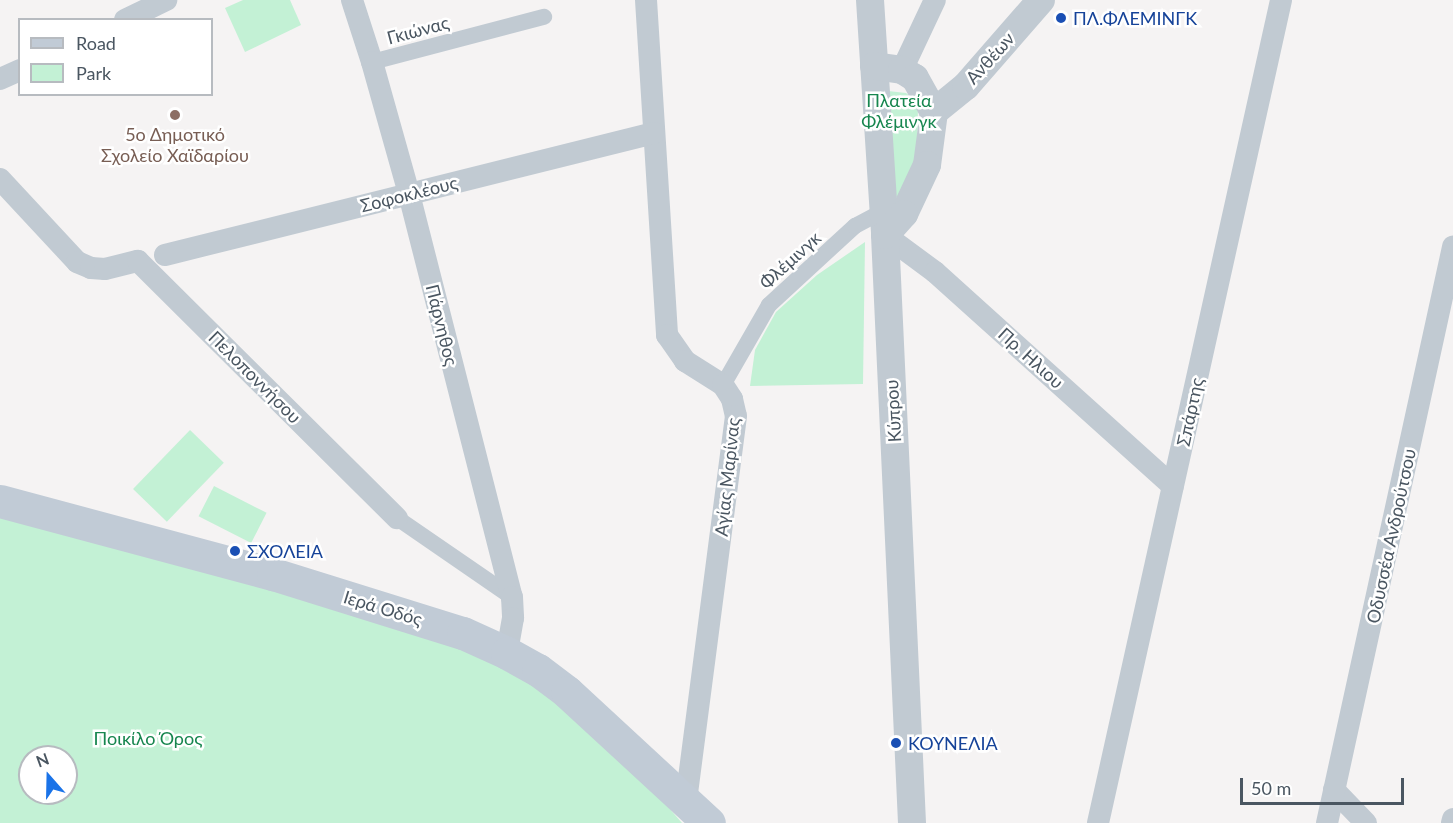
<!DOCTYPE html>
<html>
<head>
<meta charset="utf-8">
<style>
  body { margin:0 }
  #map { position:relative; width:1453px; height:823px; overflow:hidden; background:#f5f3f3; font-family:Lato,sans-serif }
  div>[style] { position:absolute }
  .green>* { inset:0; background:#c3f1d5; transform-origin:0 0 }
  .pedestrian>* { height:16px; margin:-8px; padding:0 8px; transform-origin:8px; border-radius:8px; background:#c1cad2 }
  .minor>* { height:22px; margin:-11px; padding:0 11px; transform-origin:11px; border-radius:11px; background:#c1cad2 }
  .tertiary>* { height:28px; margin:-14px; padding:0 14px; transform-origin:14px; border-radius:14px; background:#c1cad2 }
  .secondary>* { height:33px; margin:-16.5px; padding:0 16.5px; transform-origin:16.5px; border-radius:16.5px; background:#c1cbd6 }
  .dots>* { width:16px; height:16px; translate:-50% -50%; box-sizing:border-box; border:3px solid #fff; border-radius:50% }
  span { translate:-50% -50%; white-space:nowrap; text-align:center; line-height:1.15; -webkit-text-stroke:5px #fff; paint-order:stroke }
  .transit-label { font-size:18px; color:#164399 }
  .left { translate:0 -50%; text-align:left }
  .street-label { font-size:18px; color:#4a5661 }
  .park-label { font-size:18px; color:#17864f }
  .education-label { font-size:18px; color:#785e54 }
  .legend { position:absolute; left:18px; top:18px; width:195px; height:78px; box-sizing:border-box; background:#fff; border:2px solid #b7bbc0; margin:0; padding:8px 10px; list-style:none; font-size:18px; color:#4a5661 }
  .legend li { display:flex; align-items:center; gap:12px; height:30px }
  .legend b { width:30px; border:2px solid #b7bbc0 }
  .north { position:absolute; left:18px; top:745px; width:60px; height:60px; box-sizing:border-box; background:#fff; border:2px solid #b7bbc0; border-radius:50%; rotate:340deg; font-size:16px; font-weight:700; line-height:24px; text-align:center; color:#4a5661 }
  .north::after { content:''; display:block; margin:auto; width:21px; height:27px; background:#1a73e8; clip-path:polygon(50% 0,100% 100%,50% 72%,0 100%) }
  .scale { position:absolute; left:1240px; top:778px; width:164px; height:27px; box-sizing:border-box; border:3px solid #4a5661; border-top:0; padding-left:8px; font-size:18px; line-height:21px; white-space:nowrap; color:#4a5661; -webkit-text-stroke:4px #fff; paint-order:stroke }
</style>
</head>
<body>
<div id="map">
  <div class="green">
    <div style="clip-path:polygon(243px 0,290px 0,301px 25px,245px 52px,225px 8px)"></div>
    <div style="clip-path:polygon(879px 90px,906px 93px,918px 102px,917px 173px,902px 197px,888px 198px)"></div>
    <div style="clip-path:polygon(865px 242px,863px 384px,750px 386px,755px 350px,776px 312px,817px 275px)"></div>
    <div style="left:190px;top:430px;width:47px;height:82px;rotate:44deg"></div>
    <div style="left:214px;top:486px;width:59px;height:34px;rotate:27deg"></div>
    <div style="clip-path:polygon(evenodd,0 501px,507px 653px,650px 786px,682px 823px,0 823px,0 501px,30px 757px,66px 757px,66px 793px,30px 793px,30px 757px)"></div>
  </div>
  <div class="pedestrian">
    <div style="left:372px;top:62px;width:178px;rotate:-14.7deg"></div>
    <div style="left:723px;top:385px;width:92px;rotate:-60.1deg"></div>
    <div style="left:769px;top:305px;width:117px;rotate:-42.6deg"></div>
    <div style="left:855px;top:226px;width:32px;rotate:-28deg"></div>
    <div style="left:397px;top:518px;width:140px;rotate:34.5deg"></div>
  </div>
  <div class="minor">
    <div style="left:352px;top:0;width:65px;rotate:72.1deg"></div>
    <div style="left:372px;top:62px;width:137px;rotate:74.3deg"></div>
    <div style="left:409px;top:194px;width:416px;rotate:75.7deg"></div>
    <div style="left:512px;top:597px;width:21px;rotate:87deg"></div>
    <div style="left:513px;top:618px;width:36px;rotate:100deg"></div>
    <div style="left:646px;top:0;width:336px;rotate:86.4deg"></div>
    <div style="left:667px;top:335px;width:32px;rotate:55deg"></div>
    <div style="left:685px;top:361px;width:45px;rotate:32.3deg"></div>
    <div style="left:723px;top:385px;width:17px;rotate:57deg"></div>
    <div style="left:732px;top:399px;width:17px;rotate:77deg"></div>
    <div style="left:736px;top:416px;width:388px;rotate:97.4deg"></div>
    <div style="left:125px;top:20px;width:46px;rotate:-26deg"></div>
    <div style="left:902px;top:70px;width:77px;rotate:-64.8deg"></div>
    <div style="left:0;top:79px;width:22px;rotate:-24deg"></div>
    <div style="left:0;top:179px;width:113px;rotate:47.1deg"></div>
    <div style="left:77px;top:262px;width:15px;rotate:23deg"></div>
    <div style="left:91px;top:268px;width:14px;rotate:4deg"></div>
    <div style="left:105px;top:269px;width:34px;rotate:-14deg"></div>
    <div style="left:138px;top:261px;width:365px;rotate:44.8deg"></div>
    <div style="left:885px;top:235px;width:62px;rotate:36.5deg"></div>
    <div style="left:935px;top:272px;width:320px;rotate:42deg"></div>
    <div style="left:165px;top:255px;width:504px;rotate:-14.01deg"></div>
    <div style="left:1334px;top:790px;width:46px;rotate:45.9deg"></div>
    <div style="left:1098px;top:823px;width:843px;rotate:-77.46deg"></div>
    <div style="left:1327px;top:823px;width:590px;rotate:-77.66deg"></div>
    <div style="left:1452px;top:823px;width:4px;rotate:-76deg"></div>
  </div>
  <div class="tertiary">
    <div style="left:870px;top:0;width:235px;rotate:86.3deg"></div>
    <div style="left:885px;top:235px;width:589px;rotate:87.37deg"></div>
    <div style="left:874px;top:66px;width:28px;rotate:8deg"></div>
    <div style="left:902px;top:70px;width:15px;rotate:32deg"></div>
    <div style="left:915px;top:78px;width:39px;rotate:61deg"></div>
    <div style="left:934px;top:112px;width:53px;rotate:97.5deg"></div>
    <div style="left:927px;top:165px;width:54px;rotate:115.1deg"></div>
    <div style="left:904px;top:214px;width:28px;rotate:132deg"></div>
    <div style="left:934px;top:112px;width:41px;rotate:-39.1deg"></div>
    <div style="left:966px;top:86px;width:114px;rotate:-48.9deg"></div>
  </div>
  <div class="secondary">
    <div style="left:0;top:501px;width:283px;rotate:15deg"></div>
    <div style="left:273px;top:574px;width:199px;rotate:17.3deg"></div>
    <div style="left:463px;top:633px;width:48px;rotate:24.4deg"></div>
    <div style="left:507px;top:653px;width:35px;rotate:29deg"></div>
    <div style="left:538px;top:670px;width:36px;rotate:37deg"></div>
    <div style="left:567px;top:692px;width:193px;rotate:42.7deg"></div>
  </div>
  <div class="dots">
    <div style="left:1061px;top:18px;background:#1a4fb4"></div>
    <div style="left:175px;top:115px;background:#8d6e63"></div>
    <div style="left:235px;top:551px;background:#1a4fb4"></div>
    <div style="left:896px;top:743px;background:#1a4fb4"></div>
  </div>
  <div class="transit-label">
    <span class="left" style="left:1073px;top:18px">ΠΛ.ΦΛΕΜΙΝΓΚ</span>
    <span class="left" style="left:247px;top:551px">ΣΧΟΛΕΙΑ</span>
    <span class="left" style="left:908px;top:743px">ΚΟΥΝΕΛΙΑ</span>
  </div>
  <div class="street-label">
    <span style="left:418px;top:30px;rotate:-15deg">Γκιώνας</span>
    <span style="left:990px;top:58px;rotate:-48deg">Ανθέων</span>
    <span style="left:409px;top:194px;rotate:-14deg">Σοφοκλέους</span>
    <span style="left:790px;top:260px;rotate:-42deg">Φλέμινγκ</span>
    <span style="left:442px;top:325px;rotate:76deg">Πάρνηθος</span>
    <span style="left:1031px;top:358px;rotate:42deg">Πρ. Ηλιου</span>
    <span style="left:255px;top:377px;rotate:45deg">Πελοποννήσου</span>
    <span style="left:893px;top:411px;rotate:-93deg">Κύπρου</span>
    <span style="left:1190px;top:412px;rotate:-78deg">Σπάρτης</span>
    <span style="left:727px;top:477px;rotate:-84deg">Αγίας Μαρίνας</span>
    <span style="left:1391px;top:536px;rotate:-78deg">Οδυσσέα Ανδρούτσου</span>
    <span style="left:383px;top:608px;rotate:17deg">Ιερά Οδός</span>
  </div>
  <div class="park-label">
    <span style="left:899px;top:111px">Πλατεία<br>Φλέμινγκ</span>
    <span style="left:148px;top:738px">Ποικίλο Όρος</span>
  </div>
  <div class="education-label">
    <span style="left:175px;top:145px">5ο Δημοτικό<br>Σχολείο Χαϊδαρίου</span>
  </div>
  <ul class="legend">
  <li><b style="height:8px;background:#c1cbd6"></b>Road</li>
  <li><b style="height:16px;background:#c3f1d5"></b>Park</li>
  </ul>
  <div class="north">N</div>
  <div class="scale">50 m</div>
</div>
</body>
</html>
